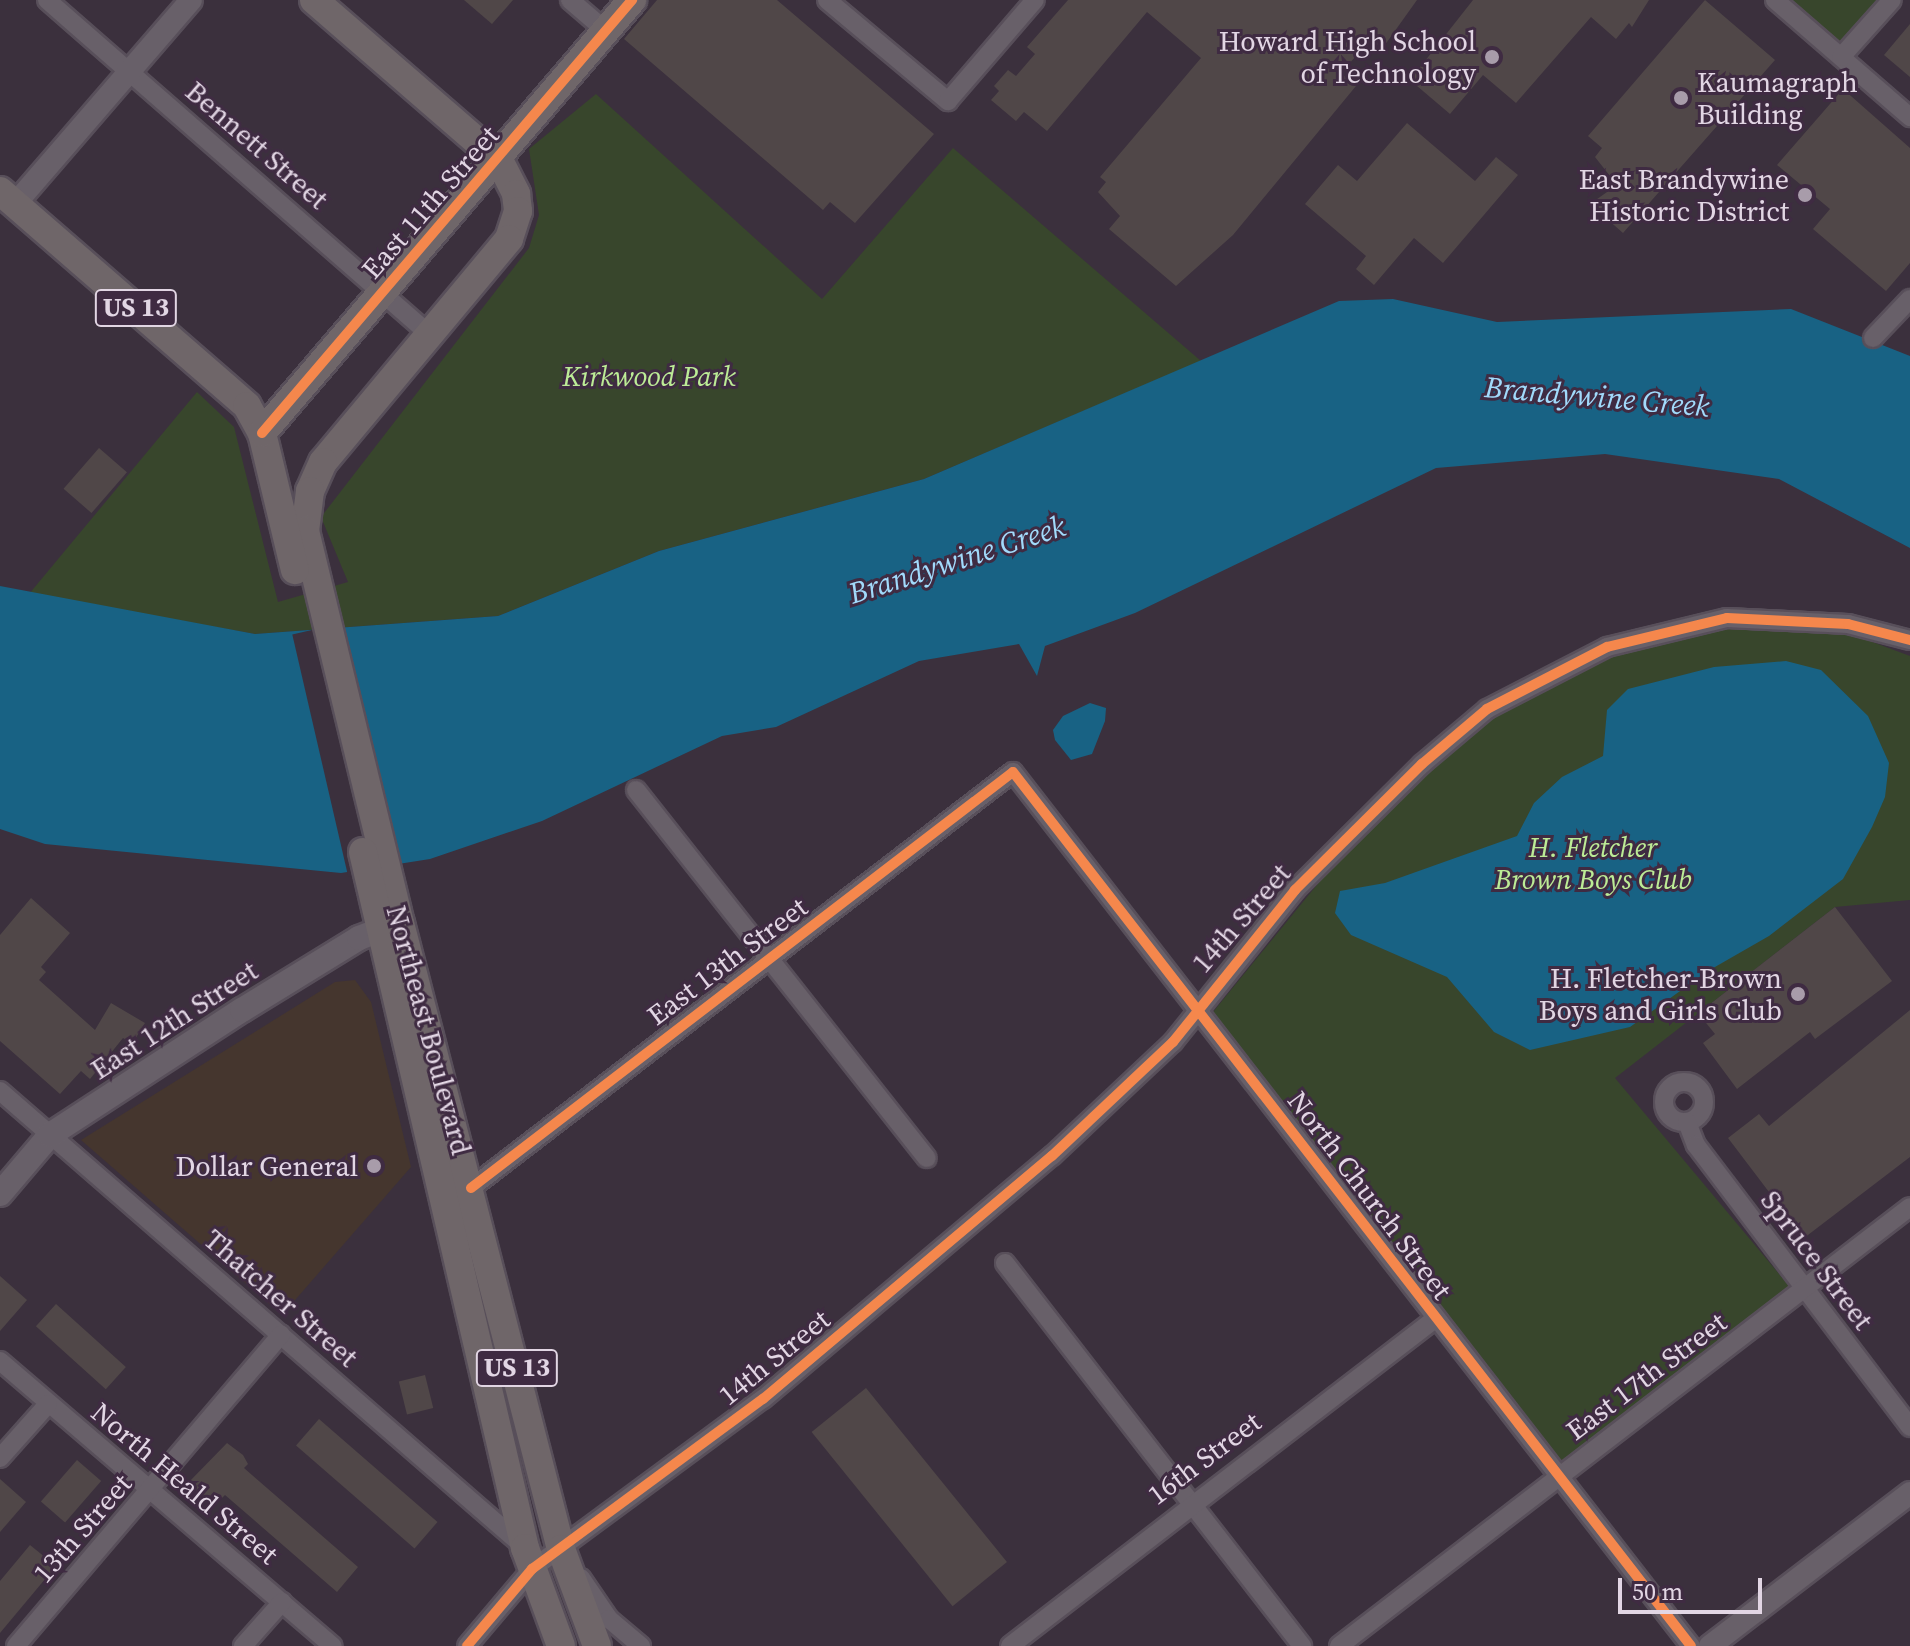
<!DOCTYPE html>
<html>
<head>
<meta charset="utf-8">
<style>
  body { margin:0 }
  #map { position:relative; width:1910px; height:1646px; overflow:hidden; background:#3b303d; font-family:"Source Serif 4",serif }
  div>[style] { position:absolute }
  .commercial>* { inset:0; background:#45362e }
  .green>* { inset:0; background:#38462c }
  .water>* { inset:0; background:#186284 }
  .pier>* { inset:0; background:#3b303d; transform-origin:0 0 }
  .building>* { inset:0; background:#504748; transform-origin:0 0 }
  .roads { filter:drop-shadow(2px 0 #584f5a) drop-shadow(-2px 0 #584f5a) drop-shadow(0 2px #584f5a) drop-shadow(0 -2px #584f5a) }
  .minor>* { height:18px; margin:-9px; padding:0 9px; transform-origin:9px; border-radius:9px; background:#686069 }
  .minor>.ring { margin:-9px; padding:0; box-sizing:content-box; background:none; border:18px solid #686069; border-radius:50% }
  .tertiary>* { height:22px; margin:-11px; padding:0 11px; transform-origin:11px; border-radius:11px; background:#686069 }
  .secondary>* { height:24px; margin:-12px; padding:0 12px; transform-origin:12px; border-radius:12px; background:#686069 }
  .primary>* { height:28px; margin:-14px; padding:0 14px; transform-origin:14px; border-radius:14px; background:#6f6669 }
  .cycleway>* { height:10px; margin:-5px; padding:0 5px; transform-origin:5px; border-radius:5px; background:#f5874c }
  .dots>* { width:22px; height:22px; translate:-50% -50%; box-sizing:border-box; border:4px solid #3f2b42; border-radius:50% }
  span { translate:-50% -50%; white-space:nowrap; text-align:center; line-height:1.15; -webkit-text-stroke:6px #3f2b42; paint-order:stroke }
  .shield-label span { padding:2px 6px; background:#3f2b42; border:2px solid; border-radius:6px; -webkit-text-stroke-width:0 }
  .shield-label { font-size:26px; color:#e2d6e4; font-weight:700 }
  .poi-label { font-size:28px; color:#e2d6e4 }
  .right { translate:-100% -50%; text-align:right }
  .left { translate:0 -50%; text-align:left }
  .street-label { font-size:28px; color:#e2d6e4 }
  .park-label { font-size:28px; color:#bcec96; font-style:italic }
  .water-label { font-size:30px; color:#a1dafb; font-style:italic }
  .scale { position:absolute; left:1618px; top:1578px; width:144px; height:36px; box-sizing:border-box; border:4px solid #e2d6e4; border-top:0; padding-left:10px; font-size:24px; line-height:28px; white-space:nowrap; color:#e2d6e4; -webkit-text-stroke:6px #3f2b42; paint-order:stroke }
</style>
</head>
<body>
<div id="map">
  <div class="commercial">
    <div style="clip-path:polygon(355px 980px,371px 1002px,411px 1167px,282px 1315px,81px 1140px,335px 982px)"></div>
  </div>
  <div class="green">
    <div style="clip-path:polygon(1775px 0,1892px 0,1841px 57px)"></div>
    <div style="clip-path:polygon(596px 94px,822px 299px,953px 148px,1201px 361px,924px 479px,659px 551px,498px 616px,255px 634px,29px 594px,197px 392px,234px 427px,278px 602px,348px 582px,321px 517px,529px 248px,539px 215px,529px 149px)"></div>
    <div style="clip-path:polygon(1725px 626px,1851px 634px,1910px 656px,1910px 900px,1835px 907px,1615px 1078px,1790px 1287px,1561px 1464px,1213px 1012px,1343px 853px,1482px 714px,1630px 640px)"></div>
  </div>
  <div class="water">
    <div style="clip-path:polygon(1393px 299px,1497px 322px,1791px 309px,1910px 356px,1910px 548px,1779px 479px,1605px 454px,1436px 468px,1135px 613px,1045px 646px,1037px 676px,1019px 644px,919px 661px,776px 727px,722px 736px,542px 821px,430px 859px,341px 873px,45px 844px,0 829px,0 586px,255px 634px,498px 616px,659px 551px,924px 479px,1339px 301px)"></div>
    <div style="clip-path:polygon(1786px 661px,1821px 670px,1868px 716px,1889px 763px,1885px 797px,1872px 827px,1843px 879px,1769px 936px,1708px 971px,1630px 1027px,1530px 1050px,1494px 1032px,1447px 977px,1351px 935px,1335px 913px,1340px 891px,1385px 883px,1517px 836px,1534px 803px,1562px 777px,1603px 756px,1607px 710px,1628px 689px,1714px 667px)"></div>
    <div style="clip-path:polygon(1090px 703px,1106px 708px,1105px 721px,1092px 754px,1071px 760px,1055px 740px,1053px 730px,1063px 716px)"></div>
  </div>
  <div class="pier">
    <div style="left:342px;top:623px;width:249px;height:51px;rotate:77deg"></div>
  </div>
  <div class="building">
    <div style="clip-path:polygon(464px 0,513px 0,492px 24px)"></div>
    <div style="clip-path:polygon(657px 0,777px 0,934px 134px,855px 223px,830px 202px,823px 210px,624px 39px)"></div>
    <div style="clip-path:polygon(1068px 0,1417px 0,1382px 49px,1371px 39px,1341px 73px,1356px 86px,1233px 235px,1176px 286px,1109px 229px,1120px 216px,1098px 192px,1106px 182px,1100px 177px,1201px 58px,1147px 12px,1047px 131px,1024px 112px,1016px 121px,991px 100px,999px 91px,994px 86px,1008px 70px,1016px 76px,1035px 54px,1027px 47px)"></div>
    <div style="clip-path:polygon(1473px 0,1649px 0,1632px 27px,1629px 23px,1616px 39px,1591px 17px,1516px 103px,1483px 75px,1450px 114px,1410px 80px)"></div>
    <div style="clip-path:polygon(1705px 0,1775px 60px,1623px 233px,1590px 204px,1617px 185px,1595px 157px,1602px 148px,1588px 136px)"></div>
    <div style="clip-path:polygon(1910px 24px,1910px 77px,1884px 55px)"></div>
    <div style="clip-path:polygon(1843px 89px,1910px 148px,1910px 263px,1886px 291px,1813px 229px,1830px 209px,1777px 165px)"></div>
    <div style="clip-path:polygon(1407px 123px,1475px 181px,1496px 157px,1518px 175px,1443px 263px,1414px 238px,1374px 285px,1356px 269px,1366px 256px,1305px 204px,1338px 165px,1357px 181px)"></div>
    <div style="left:99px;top:448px;width:37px;height:54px;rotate:41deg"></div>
    <div style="clip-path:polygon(31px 898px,70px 933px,41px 967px,46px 972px,39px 980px,95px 1030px,111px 1003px,145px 1023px,132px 1044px,123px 1038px,90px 1079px,81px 1071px,60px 1094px,0 1041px,0 935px)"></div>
    <div style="clip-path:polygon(1835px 907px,1892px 981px,1815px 1039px,1810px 1032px,1737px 1089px,1703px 1043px,1715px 1034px,1702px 1018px,1709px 1013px,1705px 1008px)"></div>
    <div style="clip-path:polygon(1910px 1010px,1910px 1157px,1804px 1238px,1728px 1138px,1759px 1114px,1769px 1126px)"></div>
    <div style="clip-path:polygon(0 1276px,27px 1300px,0 1331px)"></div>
    <div style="left:56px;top:1304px;width:94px;height:30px;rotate:42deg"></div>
    <div style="left:425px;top:1375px;width:34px;height:27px;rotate:76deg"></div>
    <div style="left:866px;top:1388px;width:224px;height:70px;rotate:51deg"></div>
    <div style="left:319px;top:1419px;width:157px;height:35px;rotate:41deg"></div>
    <div style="clip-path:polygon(227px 1443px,243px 1455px,248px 1464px,244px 1468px,358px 1567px,337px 1592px,225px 1495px,215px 1505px,187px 1484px)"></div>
    <div style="left:77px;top:1460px;width:32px;height:55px;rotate:41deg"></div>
    <div style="clip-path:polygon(0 1479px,26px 1502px,0 1532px)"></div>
    <div style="clip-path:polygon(30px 1545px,56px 1566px,0 1633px,0 1581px)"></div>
  </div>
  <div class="roads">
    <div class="minor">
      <div style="left:47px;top:0;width:507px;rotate:41.16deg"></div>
      <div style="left:570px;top:0;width:46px;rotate:40.6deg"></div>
      <div style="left:827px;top:0;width:158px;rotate:39.9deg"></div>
      <div style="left:948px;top:101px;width:133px;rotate:-49.3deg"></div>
      <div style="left:1775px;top:0;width:179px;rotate:40.9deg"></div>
      <div style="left:1841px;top:57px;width:76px;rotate:-48.2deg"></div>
      <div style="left:1873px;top:338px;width:54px;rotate:-46.5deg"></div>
      <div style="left:636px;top:790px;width:469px;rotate:51.7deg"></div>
      <div class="ring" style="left:1664px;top:1082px;width:22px;height:22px"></div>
      <div style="left:0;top:1091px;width:693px;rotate:41.02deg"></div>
      <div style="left:1687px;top:1122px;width:25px;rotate:69deg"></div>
      <div style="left:1696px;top:1145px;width:354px;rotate:52.8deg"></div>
      <div style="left:471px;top:1188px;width:683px;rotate:-37.51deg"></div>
      <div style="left:1013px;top:772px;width:1106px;rotate:52.2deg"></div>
      <div style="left:1005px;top:1263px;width:485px;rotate:52.2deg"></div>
      <div style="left:0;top:1361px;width:438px;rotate:40.6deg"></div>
      <div style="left:0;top:1458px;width:72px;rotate:-48.4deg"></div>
      <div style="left:581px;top:1578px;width:50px;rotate:55.7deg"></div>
      <div style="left:609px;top:1619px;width:42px;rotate:40.2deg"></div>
      <div style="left:16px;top:1646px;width:409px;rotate:-49.6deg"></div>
      <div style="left:243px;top:1646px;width:59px;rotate:-48.4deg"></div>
      <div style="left:467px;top:1646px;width:101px;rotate:-49.8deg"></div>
      <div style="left:532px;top:1569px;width:287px;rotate:-36.4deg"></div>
      <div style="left:763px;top:1399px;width:378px;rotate:-40.1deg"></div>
      <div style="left:1052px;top:1156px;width:166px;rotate:-43.3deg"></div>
      <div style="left:1173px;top:1042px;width:195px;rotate:-51.2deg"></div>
      <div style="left:1295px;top:890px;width:179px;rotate:-44.8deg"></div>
      <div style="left:1422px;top:764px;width:85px;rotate:-40.2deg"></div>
      <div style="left:1487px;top:709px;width:135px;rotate:-27.3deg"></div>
      <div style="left:1607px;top:647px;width:123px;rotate:-13.6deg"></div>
      <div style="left:1727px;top:618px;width:121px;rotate:2.8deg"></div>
      <div style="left:1848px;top:624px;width:64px;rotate:14.5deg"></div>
      <div style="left:1010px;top:1646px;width:536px;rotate:-37.58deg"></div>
      <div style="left:1339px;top:1646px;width:720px;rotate:-37.55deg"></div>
    </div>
    <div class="tertiary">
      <div style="left:15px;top:204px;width:269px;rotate:-49.2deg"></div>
      <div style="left:1710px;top:1646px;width:252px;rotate:-37.4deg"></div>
    </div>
    <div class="secondary">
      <div style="left:0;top:1194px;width:77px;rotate:-49.7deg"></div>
      <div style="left:50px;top:1135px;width:229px;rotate:-33.1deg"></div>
      <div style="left:242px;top:1010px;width:137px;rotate:-31.6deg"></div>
      <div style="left:359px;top:938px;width:42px;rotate:-21deg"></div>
    </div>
    <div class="primary">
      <div style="left:314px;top:0;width:245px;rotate:40.9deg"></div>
      <div style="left:499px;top:160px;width:38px;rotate:63deg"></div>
      <div style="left:516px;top:194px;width:17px;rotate:83deg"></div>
      <div style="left:518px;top:211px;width:29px;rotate:108deg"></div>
      <div style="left:509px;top:239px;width:290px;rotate:129.8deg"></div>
      <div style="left:323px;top:462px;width:32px;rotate:114deg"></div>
      <div style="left:310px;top:491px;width:40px;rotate:97.1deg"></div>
      <div style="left:305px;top:531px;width:403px;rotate:76.4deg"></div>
      <div style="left:400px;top:923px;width:646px;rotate:75.58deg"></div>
      <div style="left:561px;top:1549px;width:103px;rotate:69.6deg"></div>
      <div style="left:0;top:191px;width:327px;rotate:41deg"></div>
      <div style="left:247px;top:406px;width:31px;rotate:61deg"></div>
      <div style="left:262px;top:433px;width:141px;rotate:76.5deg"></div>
      <div style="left:262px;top:433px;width:570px;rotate:-49.49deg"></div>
      <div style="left:363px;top:852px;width:715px;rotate:76.9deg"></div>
      <div style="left:525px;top:1548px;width:104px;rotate:69.8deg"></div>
    </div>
  </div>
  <div class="cycleway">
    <div style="left:262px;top:433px;width:570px;rotate:-49.49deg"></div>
    <div style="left:471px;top:1188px;width:683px;rotate:-37.51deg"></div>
    <div style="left:1013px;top:772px;width:1106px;rotate:52.2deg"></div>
    <div style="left:467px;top:1646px;width:101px;rotate:-49.8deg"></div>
    <div style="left:532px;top:1569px;width:287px;rotate:-36.4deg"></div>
    <div style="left:763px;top:1399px;width:378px;rotate:-40.1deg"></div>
    <div style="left:1052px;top:1156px;width:166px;rotate:-43.3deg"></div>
    <div style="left:1173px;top:1042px;width:195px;rotate:-51.2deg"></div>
    <div style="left:1295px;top:890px;width:179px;rotate:-44.8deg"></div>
    <div style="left:1422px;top:764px;width:85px;rotate:-40.2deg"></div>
    <div style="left:1487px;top:709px;width:135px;rotate:-27.3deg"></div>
    <div style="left:1607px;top:647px;width:123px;rotate:-13.6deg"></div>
    <div style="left:1727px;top:618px;width:121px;rotate:2.8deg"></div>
    <div style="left:1848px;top:624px;width:64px;rotate:14.5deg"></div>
  </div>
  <div class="dots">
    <div style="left:1492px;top:57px;background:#a89caa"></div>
    <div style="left:1681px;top:98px;background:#a89caa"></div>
    <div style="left:1805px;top:195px;background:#a89caa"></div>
    <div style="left:1798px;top:994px;background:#a89caa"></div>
    <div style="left:374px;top:1166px;background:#a89caa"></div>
  </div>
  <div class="shield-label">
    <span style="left:136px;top:308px">US 13</span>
    <span style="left:517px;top:1368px">US 13</span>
  </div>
  <div class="poi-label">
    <span class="right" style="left:1476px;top:57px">Howard High School<br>of Technology</span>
    <span class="left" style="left:1697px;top:98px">Kaumagraph<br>Building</span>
    <span class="right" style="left:1789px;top:195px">East Brandywine<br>Historic District</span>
    <span class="right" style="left:1782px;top:994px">H. Fletcher-Brown<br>Boys and Girls Club</span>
    <span class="right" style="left:358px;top:1166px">Dollar General</span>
  </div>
  <div class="street-label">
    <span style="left:257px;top:145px;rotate:41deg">Bennett Street</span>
    <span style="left:430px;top:202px;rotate:-49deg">East 11th Street</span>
    <span style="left:1241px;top:918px;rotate:-49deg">14th Street</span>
    <span style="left:727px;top:961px;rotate:-37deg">East 13th Street</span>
    <span style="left:174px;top:1020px;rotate:-33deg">East 12th Street</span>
    <span style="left:429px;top:1030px;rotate:75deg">Northeast Boulevard</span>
    <span style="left:1370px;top:1195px;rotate:53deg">North Church Street</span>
    <span style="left:1817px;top:1260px;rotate:53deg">Spruce Street</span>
    <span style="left:281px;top:1298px;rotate:41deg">Thatcher Street</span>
    <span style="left:774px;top:1357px;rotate:-39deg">14th Street</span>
    <span style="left:1646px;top:1376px;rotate:-37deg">East 17th Street</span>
    <span style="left:1204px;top:1458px;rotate:-37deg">16th Street</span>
    <span style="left:185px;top:1483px;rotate:40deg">North Heald Street</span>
    <span style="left:82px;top:1528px;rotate:-49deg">13th Street</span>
  </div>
  <div class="park-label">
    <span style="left:649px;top:376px">Kirkwood Park</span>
    <span style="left:1593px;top:863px">H. Fletcher<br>Brown Boys Club</span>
  </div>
  <div class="water-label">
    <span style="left:1597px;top:397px;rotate:5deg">Brandywine Creek</span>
    <span style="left:957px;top:560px;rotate:-18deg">Brandywine Creek</span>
  </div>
  <div class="scale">50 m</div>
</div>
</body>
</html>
